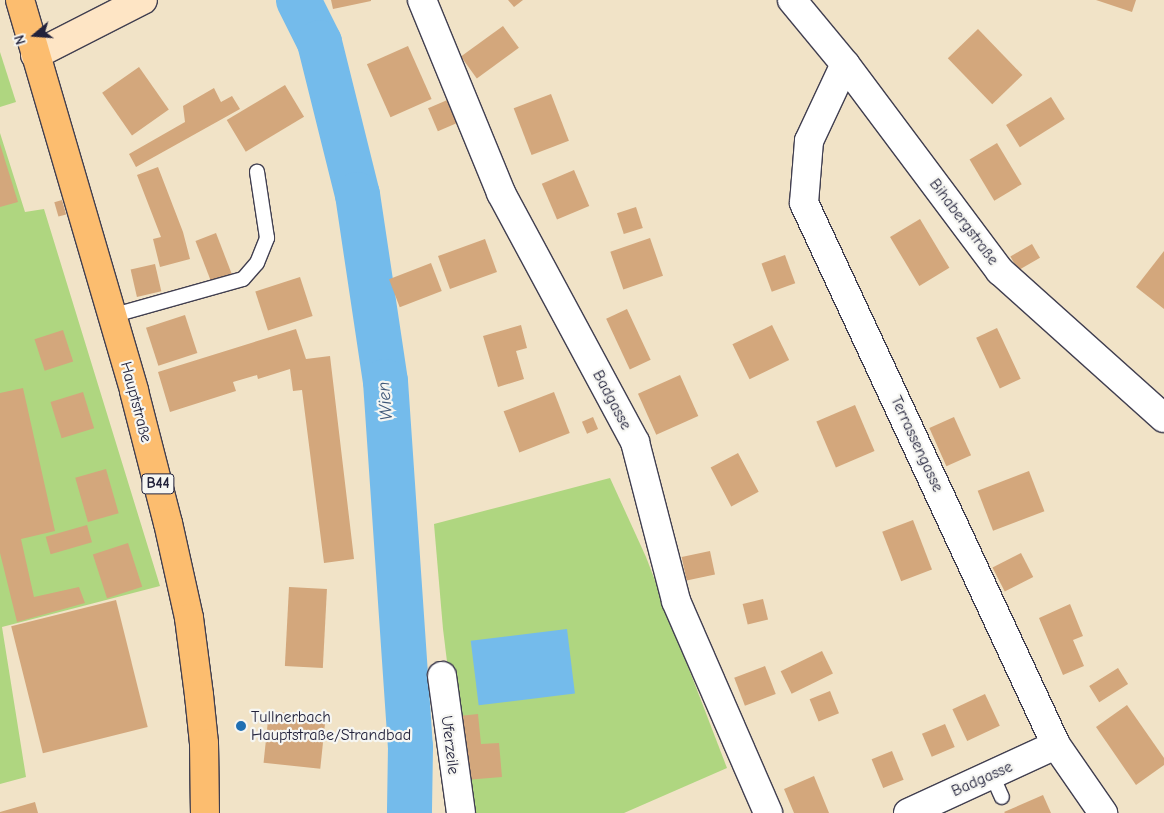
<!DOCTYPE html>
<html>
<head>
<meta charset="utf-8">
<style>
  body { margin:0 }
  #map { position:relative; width:1164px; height:813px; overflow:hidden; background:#f1e3c7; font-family:"Comic Neue",sans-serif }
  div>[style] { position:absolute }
  .green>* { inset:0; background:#afd680 }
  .water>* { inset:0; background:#74bbeb; transform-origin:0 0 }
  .river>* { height:45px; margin:-22.5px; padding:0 22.5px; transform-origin:22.5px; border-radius:22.5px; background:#74bbeb }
  .building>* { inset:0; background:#d3a77c; transform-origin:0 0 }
  .roads { filter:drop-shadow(1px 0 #413f50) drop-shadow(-1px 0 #413f50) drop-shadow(0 1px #413f50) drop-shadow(0 -1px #413f50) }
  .lane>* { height:14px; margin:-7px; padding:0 7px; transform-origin:7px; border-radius:7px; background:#fff }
  .street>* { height:28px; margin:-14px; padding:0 14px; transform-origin:14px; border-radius:14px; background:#fff }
  .secondary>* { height:28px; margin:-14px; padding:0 14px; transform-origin:14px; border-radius:14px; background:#fee5c5 }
  .primary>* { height:28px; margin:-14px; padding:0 14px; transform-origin:14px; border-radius:14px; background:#fcbd6f }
  .dots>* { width:14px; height:14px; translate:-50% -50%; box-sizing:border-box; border:2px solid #f6f6f2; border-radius:50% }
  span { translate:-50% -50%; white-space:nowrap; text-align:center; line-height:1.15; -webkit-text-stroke:4.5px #f6f6f2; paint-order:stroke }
  .shield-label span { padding:1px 4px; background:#f6f6f2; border:1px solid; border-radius:4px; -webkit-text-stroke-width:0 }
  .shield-label { font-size:15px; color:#22223b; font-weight:700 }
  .street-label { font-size:16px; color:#22223b }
  .poi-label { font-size:16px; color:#22223b }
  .left { translate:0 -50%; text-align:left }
  .water-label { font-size:18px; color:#3f5879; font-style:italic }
  .north { position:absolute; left:10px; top:10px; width:50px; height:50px; -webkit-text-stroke:4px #f6f6f2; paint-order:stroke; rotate:252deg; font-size:14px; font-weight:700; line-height:20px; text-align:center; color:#22223b }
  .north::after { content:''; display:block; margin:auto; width:18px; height:22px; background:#22223b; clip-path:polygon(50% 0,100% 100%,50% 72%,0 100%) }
</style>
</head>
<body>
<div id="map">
  <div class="green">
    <div style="clip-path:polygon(0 52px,16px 102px,0 107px)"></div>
    <div style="clip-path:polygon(0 133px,25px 212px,44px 209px,160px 586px,2px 627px,26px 777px,0 784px)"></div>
    <div style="clip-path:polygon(610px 478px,646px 557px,727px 768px,624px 813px,470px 813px,462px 783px,443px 629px,434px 524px)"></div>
  </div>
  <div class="water">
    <div style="left:567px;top:629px;width:65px;height:97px;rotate:83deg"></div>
  </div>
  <div class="river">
    <div style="left:298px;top:0;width:47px;rotate:63.4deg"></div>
    <div style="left:319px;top:42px;width:157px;rotate:76deg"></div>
    <div style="left:357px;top:194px;width:189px;rotate:81.5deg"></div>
    <div style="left:385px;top:381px;width:366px;rotate:86.1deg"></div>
    <div style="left:410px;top:746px;width:67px;rotate:90.9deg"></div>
  </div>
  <div class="building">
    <div style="clip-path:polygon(331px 0,371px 0,371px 1px,333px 9px)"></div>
    <div style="clip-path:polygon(508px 0,523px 0,514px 7px)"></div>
    <div style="clip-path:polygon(1096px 0,1136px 0,1132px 12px)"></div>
    <div style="left:503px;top:26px;width:27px;height:52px;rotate:54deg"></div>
    <div style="left:978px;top:29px;width:64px;height:42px;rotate:46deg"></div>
    <div style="left:408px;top:46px;width:58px;height:45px;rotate:66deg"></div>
    <div style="left:139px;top:67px;width:52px;height:45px;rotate:55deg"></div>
    <div style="left:285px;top:85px;width:37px;height:68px;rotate:59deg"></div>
    <div style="clip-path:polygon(214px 88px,221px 102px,232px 96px,240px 109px,136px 167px,129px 154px,185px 122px,183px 106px)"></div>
    <div style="left:551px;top:94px;width:50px;height:40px;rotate:69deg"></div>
    <div style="left:1051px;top:97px;width:26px;height:53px;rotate:58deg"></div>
    <div style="left:452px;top:98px;width:25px;height:26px;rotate:67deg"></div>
    <div style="left:997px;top:143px;width:48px;height:32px;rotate:59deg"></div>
    <div style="clip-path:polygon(0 144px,18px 202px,0 207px)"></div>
    <div style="clip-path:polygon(158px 167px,183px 232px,190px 259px,160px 267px,153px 239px,161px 237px,137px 175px)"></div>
    <div style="left:574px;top:170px;width:39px;height:35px;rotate:67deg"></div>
    <div style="left:62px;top:200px;width:15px;height:8px;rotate:74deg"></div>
    <div style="left:636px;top:207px;width:22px;height:20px;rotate:72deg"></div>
    <div style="left:920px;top:219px;width:57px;height:35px;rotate:59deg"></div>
    <div style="left:216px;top:233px;width:44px;height:22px;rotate:69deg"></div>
    <div style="left:650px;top:238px;width:40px;height:42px;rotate:71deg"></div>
    <div style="left:485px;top:239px;width:35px;height:50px;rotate:70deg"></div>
    <div style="left:1032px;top:244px;width:16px;height:25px;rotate:60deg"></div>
    <div style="clip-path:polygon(1164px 251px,1164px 309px,1136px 287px)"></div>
    <div style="left:785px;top:255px;width:30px;height:25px;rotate:70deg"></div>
    <div style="left:431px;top:263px;width:30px;height:45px;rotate:69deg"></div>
    <div style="left:155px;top:264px;width:28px;height:25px;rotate:77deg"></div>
    <div style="left:300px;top:277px;width:41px;height:47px;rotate:72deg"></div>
    <div style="left:627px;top:309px;width:56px;height:23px;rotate:65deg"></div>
    <div style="left:185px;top:315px;width:40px;height:41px;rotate:72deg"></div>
    <div style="clip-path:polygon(521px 325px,527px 348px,516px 351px,524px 379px,498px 387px,483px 336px)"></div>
    <div style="left:772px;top:325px;width:39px;height:44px;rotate:64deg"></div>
    <div style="left:997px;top:328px;width:56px;height:23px;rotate:65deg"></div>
    <div style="clip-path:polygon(296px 329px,306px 359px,330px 356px,354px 559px,324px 563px,302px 390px,293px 391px,290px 369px,258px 379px,257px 375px,233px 382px,236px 391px,170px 412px,158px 372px)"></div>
    <div style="left:63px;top:330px;width:33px;height:30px;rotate:72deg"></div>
    <div style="left:680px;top:375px;width:45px;height:46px;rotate:66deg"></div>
    <div style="clip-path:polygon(23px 388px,55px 531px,21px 539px,34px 597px,79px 587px,85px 603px,17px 622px,0 553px,0 393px)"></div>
    <div style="left:83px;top:392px;width:38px;height:34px;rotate:73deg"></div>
    <div style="left:554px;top:392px;width:44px;height:54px;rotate:69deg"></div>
    <div style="left:855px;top:405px;width:50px;height:42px;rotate:67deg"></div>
    <div style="left:593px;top:417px;width:13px;height:12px;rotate:67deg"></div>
    <div style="left:954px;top:417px;width:42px;height:27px;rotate:66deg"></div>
    <div style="left:738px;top:453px;width:44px;height:31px;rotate:62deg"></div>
    <div style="left:106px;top:469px;width:46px;height:32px;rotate:74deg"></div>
    <div style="left:1029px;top:471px;width:43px;height:55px;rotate:69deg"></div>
    <div style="left:913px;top:520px;width:53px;height:33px;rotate:69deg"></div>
    <div style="left:87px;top:525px;width:18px;height:43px;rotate:74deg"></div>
    <div style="left:128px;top:543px;width:46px;height:37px;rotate:72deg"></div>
    <div style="left:710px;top:551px;width:24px;height:29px;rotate:78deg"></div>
    <div style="left:1021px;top:553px;width:27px;height:32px;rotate:63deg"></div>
    <div style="left:289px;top:587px;width:38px;height:79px;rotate:3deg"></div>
    <div style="left:763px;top:599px;width:21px;height:21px;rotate:76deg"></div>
    <div style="left:116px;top:600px;width:131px;height:108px;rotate:76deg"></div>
    <div style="clip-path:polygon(1070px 604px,1083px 636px,1073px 640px,1084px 666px,1063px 675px,1039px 618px)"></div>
    <div style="left:822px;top:651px;width:25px;height:46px;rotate:64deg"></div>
    <div style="left:765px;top:666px;width:30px;height:33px;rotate:69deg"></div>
    <div style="left:1118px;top:668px;width:19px;height:34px;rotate:58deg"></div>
    <div style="left:830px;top:691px;width:24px;height:22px;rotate:68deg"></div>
    <div style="left:985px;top:694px;width:35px;height:36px;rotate:65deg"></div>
    <div style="clip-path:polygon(1127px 705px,1164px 758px,1164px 765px,1136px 785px,1096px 727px)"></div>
    <div style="left:269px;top:711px;width:57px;height:52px;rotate:6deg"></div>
    <div style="clip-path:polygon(478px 714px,481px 744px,499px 743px,502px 777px,465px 780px,459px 716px)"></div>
    <div style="left:945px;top:724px;width:25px;height:25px;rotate:67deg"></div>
    <div style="left:892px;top:751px;width:31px;height:22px;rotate:68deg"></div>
    <div style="clip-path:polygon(814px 776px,829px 813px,794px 813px,784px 789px)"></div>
    <div style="clip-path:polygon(1043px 795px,1051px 813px,1005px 813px,1004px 812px)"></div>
    <div style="clip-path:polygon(35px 802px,38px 813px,0 813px,0 812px)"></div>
  </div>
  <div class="roads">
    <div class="lane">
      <div style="left:111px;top:316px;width:137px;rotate:-15.7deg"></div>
      <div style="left:243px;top:279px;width:21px;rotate:-49deg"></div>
      <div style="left:257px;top:263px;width:27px;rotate:-68deg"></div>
      <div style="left:267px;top:238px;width:67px;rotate:-98.6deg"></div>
      <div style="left:992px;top:775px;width:24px;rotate:66deg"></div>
    </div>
    <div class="street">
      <div style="left:422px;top:0;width:209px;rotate:67.7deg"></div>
      <div style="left:501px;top:193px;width:283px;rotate:61.7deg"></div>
      <div style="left:635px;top:442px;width:164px;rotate:75.5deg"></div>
      <div style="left:676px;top:601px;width:231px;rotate:66.5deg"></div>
      <div style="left:792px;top:0;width:83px;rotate:50.4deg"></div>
      <div style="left:845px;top:64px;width:259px;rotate:53.2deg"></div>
      <div style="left:1000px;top:271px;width:220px;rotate:41.9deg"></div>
      <div style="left:845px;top:64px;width:85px;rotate:115.1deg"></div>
      <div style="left:809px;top:141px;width:62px;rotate:94.6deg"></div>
      <div style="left:804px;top:203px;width:598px;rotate:65.06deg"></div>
      <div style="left:1056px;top:745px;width:83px;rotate:55.3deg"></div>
      <div style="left:442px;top:676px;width:138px;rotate:82.1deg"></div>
      <div style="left:908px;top:813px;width:163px;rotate:-24.7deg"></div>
    </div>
    <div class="secondary">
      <div style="left:35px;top:55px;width:121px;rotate:-27deg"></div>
    </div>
    <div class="primary">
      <div style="left:20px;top:0;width:407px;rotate:73.7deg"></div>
      <div style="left:134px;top:391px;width:136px;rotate:75.6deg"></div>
      <div style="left:168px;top:523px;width:97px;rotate:77.5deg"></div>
      <div style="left:189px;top:618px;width:78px;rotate:82.6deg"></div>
      <div style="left:199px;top:695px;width:48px;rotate:84.1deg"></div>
      <div style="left:204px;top:743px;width:70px;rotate:89.2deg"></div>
    </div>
  </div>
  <div class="dots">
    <div style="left:241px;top:726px;background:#1f6fb2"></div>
  </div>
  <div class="shield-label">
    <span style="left:158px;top:484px">B44</span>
  </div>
  <div class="street-label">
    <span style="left:964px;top:222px;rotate:53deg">Bihabergstraße</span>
    <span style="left:612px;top:400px;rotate:62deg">Badgasse</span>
    <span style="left:136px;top:402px;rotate:75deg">Hauptstraße</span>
    <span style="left:917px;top:444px;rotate:65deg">Terrassengasse</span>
    <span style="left:450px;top:745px;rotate:83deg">Uferzeile</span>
    <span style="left:982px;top:779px;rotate:-24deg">Badgasse</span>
  </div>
  <div class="poi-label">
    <span class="left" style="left:251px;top:726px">Tullnerbach<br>Hauptstraße/Strandbad</span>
  </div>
  <div class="water-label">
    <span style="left:386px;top:401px;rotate:-95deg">Wien</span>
  </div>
  <div class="north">N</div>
</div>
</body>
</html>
